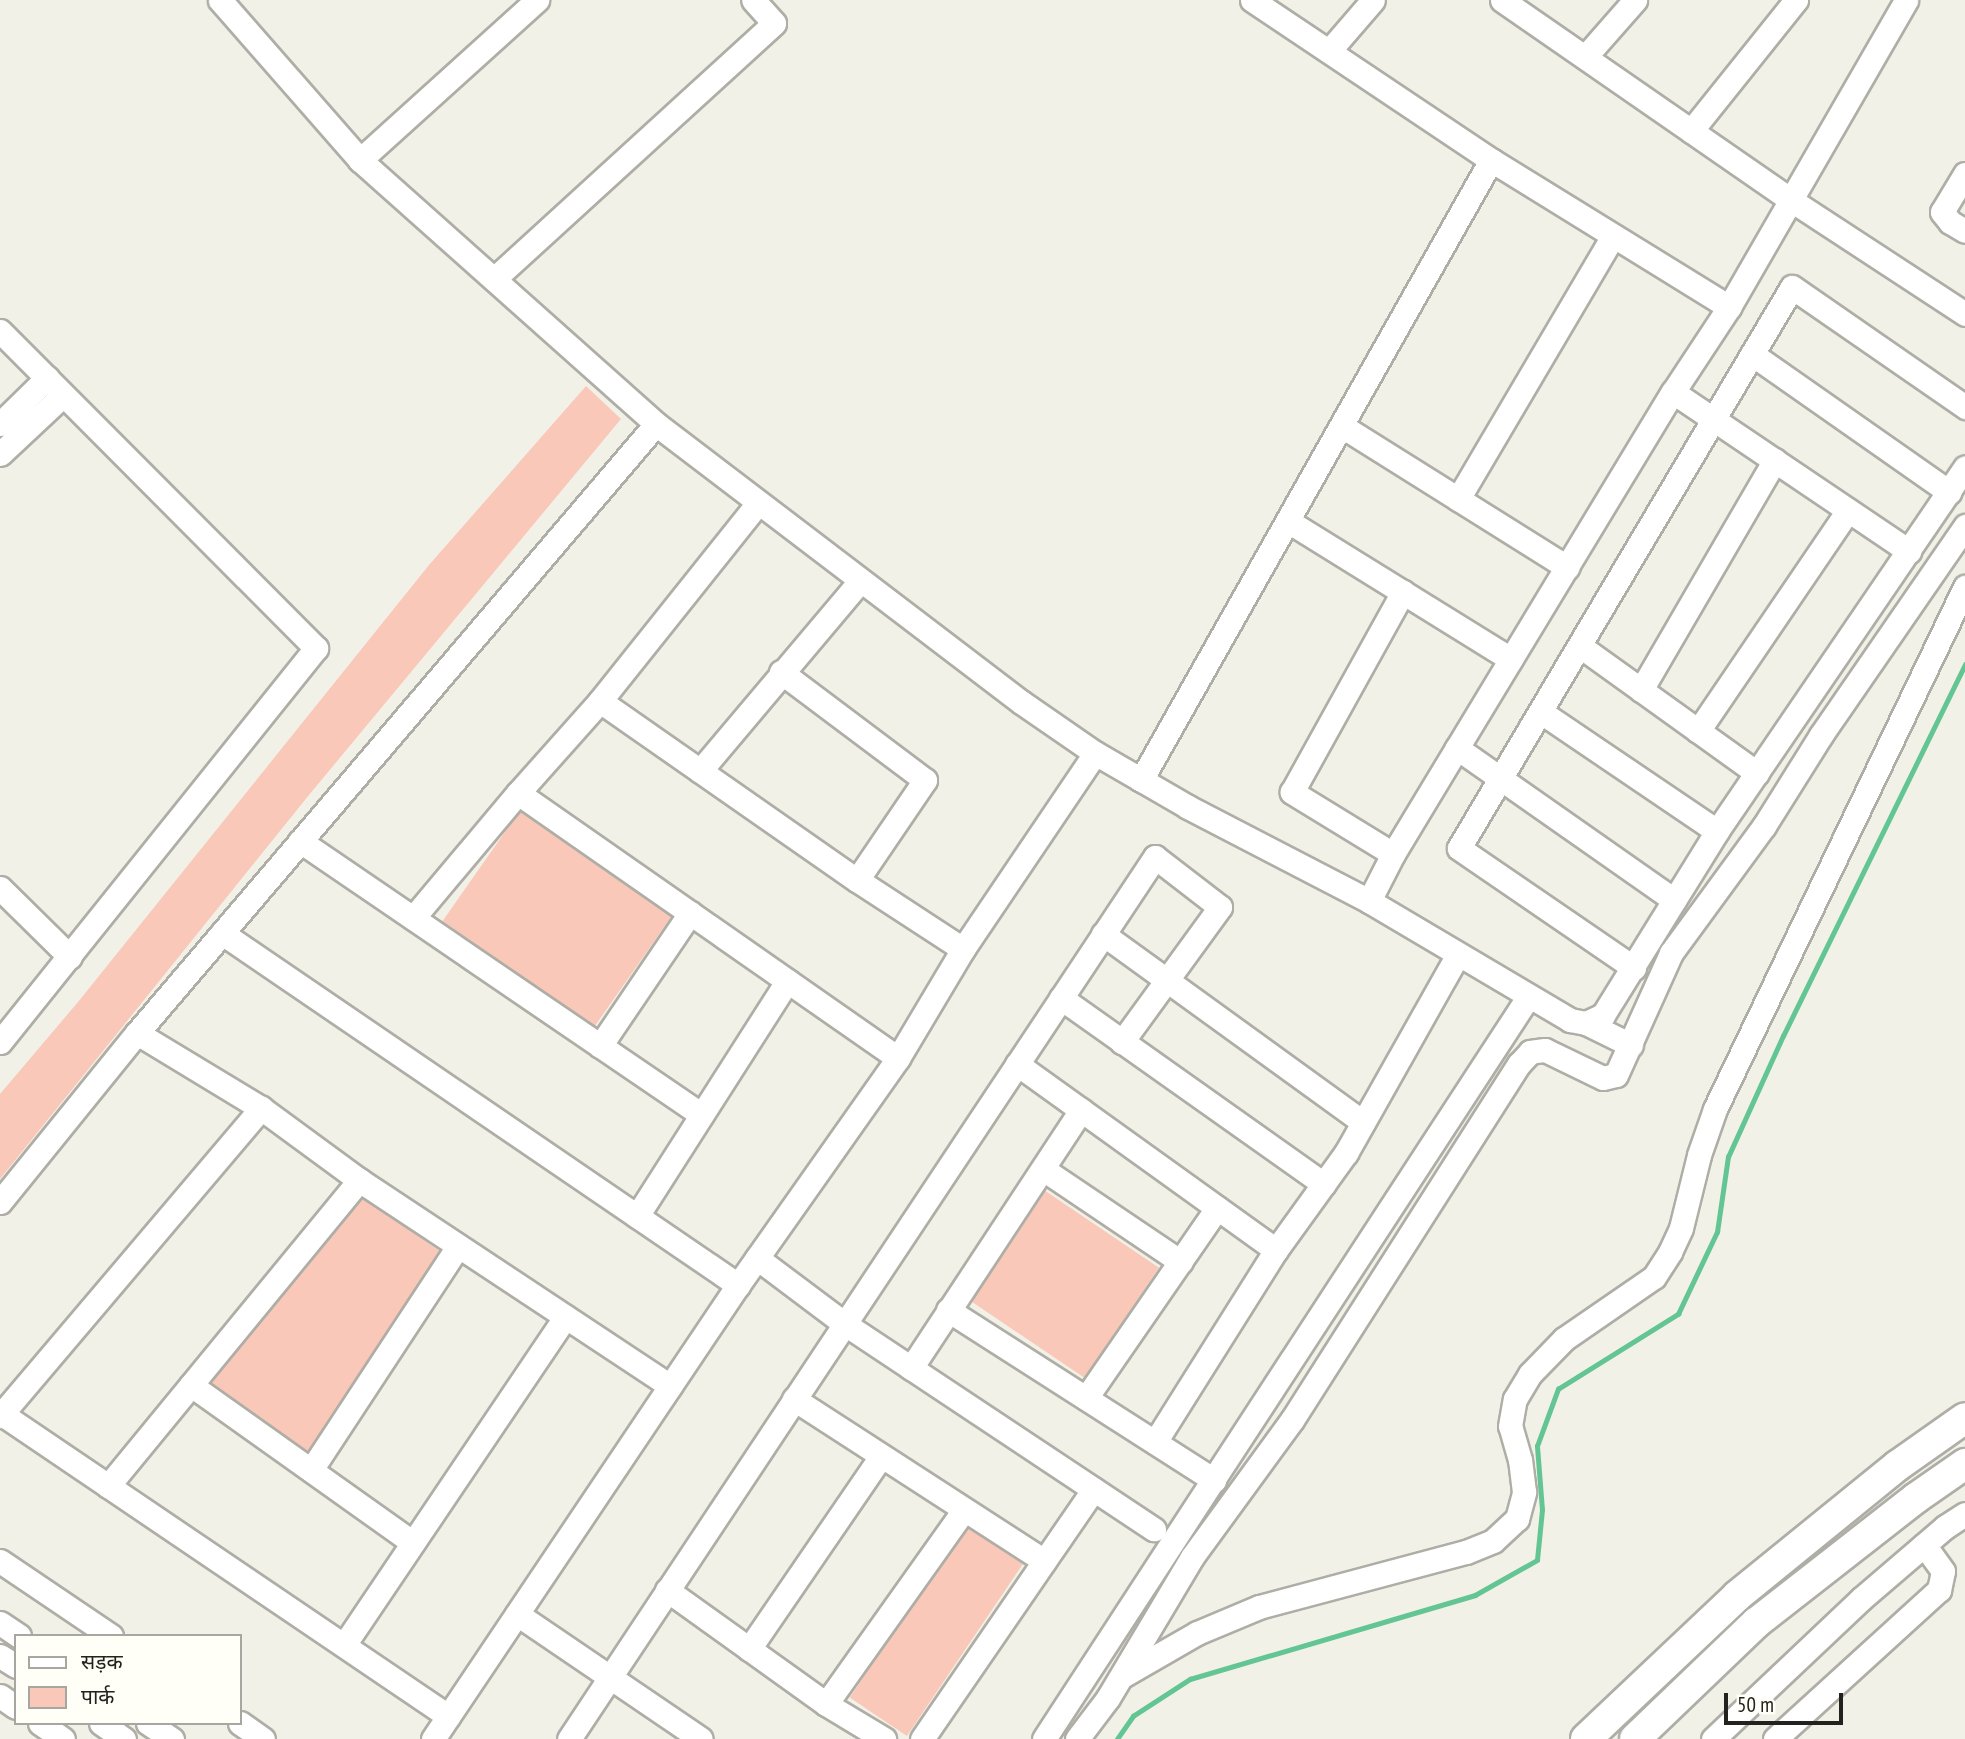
<!DOCTYPE html>
<html>
<head>
<meta charset="utf-8">
<style>
  body { margin:0 }
  #map { position:relative; width:1965px; height:1739px; overflow:hidden; background:#f2f1e8; font-family:"PT Sans Narrow","Noto Sans Devanagari",sans-serif }
  div>[style] { position:absolute }
  .green>* { inset:0; background:#fac8b8; transform-origin:0 0 }
  .stream>* { height:4.5px; margin:-2.25px; padding:0 2.25px; transform-origin:2.25px; border-radius:2.25px; background:#63c593 }
  .roads { filter:drop-shadow(2px 0 #afaea6) drop-shadow(-2px 0 #afaea6) drop-shadow(0 2px #afaea6) drop-shadow(0 -2px #afaea6) }
  .minor>* { height:23px; margin:-11.5px; padding:0 11.5px; transform-origin:11.5px; border-radius:11.5px; background:#fff }
  .major>* { height:30px; margin:-15px; padding:0 15px; transform-origin:15px; border-radius:15px; background:#fff }
  span { translate:-50% -50%; white-space:nowrap; text-align:center; line-height:1.15; -webkit-text-stroke:7px #fffef7; paint-order:stroke }
  .legend { position:absolute; left:14px; top:1634px; width:228px; height:91px; box-sizing:border-box; background:#fffef7; border:2px solid #a7a6a1; margin:0; padding:9px 12px; list-style:none; font-size:21px; color:#23221f }
  .legend li { display:flex; align-items:center; gap:14px; height:35px }
  .legend b { width:35px; border:2px solid #a7a6a1 }
  .scale { position:absolute; left:1724px; top:1693px; width:119px; height:32px; box-sizing:border-box; border:4px solid #23221f; border-top:0; padding-left:9px; font-size:21px; line-height:24px; white-space:nowrap; color:#23221f; -webkit-text-stroke:5px #fffef7; paint-order:stroke }
</style>
</head>
<body>
<div id="map">
  <div class="green">
    <div style="clip-path:polygon(586px 386px,621px 419px,309px 795px,0 1179px,0 1094px,78px 1002px,429px 565px)"></div>
    <div style="left:521px;top:809px;width:185px;height:137px;rotate:35deg"></div>
    <div style="left:1038px;top:1186px;width:146px;height:133px;rotate:34deg"></div>
    <div style="clip-path:polygon(356px 1193px,441px 1252px,310px 1453px,202px 1384px)"></div>
    <div style="left:966px;top:1525px;width:69px;height:208px;rotate:34deg"></div>
  </div>
  <div class="stream">
    <div style="left:1117px;top:1739px;width:28px;rotate:-55deg"></div>
    <div style="left:1133px;top:1716px;width:68px;rotate:-33deg"></div>
    <div style="left:1190px;top:1679px;width:297px;rotate:-16.4deg"></div>
    <div style="left:1475px;top:1595px;width:71px;rotate:-29.4deg"></div>
    <div style="left:1537px;top:1560px;width:50px;rotate:-84.3deg"></div>
    <div style="left:1542px;top:1510px;width:64px;rotate:-94.5deg"></div>
    <div style="left:1537px;top:1446px;width:61px;rotate:-69.8deg"></div>
    <div style="left:1558px;top:1389px;width:142px;rotate:-32deg"></div>
    <div style="left:1678px;top:1314px;width:91px;rotate:-64.6deg"></div>
    <div style="left:1717px;top:1232px;width:76px;rotate:-81.7deg"></div>
    <div style="left:1728px;top:1157px;width:133px;rotate:-65.6deg"></div>
    <div style="left:1783px;top:1036px;width:414px;rotate:-63.9deg"></div>
  </div>
  <div class="roads">
    <div class="minor">
      <div style="left:220px;top:0;width:213px;rotate:48.8deg"></div>
      <div style="left:360px;top:160px;width:397px;rotate:41.7deg"></div>
      <div style="left:656px;top:424px;width:459px;rotate:37.3deg"></div>
      <div style="left:1021px;top:702px;width:90px;rotate:34.6deg"></div>
      <div style="left:1095px;top:753px;width:108px;rotate:30.1deg"></div>
      <div style="left:1188px;top:807px;width:204px;rotate:27.4deg"></div>
      <div style="left:1369px;top:901px;width:234px;rotate:30.6deg"></div>
      <div style="left:1570px;top:1020px;width:16px;rotate:11deg"></div>
      <div style="left:1586px;top:1023px;width:50px;rotate:26.1deg"></div>
      <div style="left:1252px;top:0;width:288px;rotate:33.8deg"></div>
      <div style="left:1491px;top:160px;width:280px;rotate:31.7deg"></div>
      <div style="left:1502px;top:0;width:351px;rotate:34.7deg"></div>
      <div style="left:1791px;top:200px;width:208px;rotate:33.2deg"></div>
      <div style="left:1329px;top:51px;width:67px;rotate:-49.2deg"></div>
      <div style="left:1585px;top:57px;width:76px;rotate:-48.7deg"></div>
      <div style="left:1691px;top:131px;width:168px;rotate:-51.3deg"></div>
      <div style="left:360px;top:160px;width:239px;rotate:-42.1deg"></div>
      <div style="left:1965px;top:174px;width:44px;rotate:121.2deg"></div>
      <div style="left:1942px;top:212px;width:13px;rotate:51deg"></div>
      <div style="left:1950px;top:222px;width:17px;rotate:31deg"></div>
      <div style="left:494px;top:279px;width:379px;rotate:-42.4deg"></div>
      <div style="left:774px;top:23px;width:31px;rotate:-132deg"></div>
      <div style="left:0;top:331px;width:448px;rotate:45.1deg"></div>
      <div style="left:316px;top:648px;width:505px;rotate:128.73deg"></div>
      <div style="left:1752px;top:354px;width:241px;rotate:35deg"></div>
      <div style="left:1673px;top:392px;width:285px;rotate:34deg"></div>
      <div style="left:0;top:424px;width:66px;rotate:-44.4deg"></div>
      <div style="left:1342px;top:426px;width:266px;rotate:32.1deg"></div>
      <div style="left:0;top:454px;width:86px;rotate:-43.1deg"></div>
      <div style="left:1458px;top:499px;width:305px;rotate:-59.5deg"></div>
      <div style="left:1288px;top:521px;width:262px;rotate:31.8deg"></div>
      <div style="left:1580px;top:646px;width:218px;rotate:35.7deg"></div>
      <div style="left:781px;top:672px;width:180px;rotate:36.9deg"></div>
      <div style="left:925px;top:780px;width:121px;rotate:124.2deg"></div>
      <div style="left:1641px;top:690px;width:266px;rotate:-59.8deg"></div>
      <div style="left:600px;top:701px;width:313px;rotate:34.9deg"></div>
      <div style="left:857px;top:880px;width:126px;rotate:33.1deg"></div>
      <div style="left:1541px;top:712px;width:212px;rotate:34.1deg"></div>
      <div style="left:1698px;top:731px;width:267px;rotate:-55.8deg"></div>
      <div style="left:1457px;top:748px;width:265px;rotate:35deg"></div>
      <div style="left:700px;top:771px;width:248px;rotate:-49.9deg"></div>
      <div style="left:1141px;top:780px;width:712px;rotate:-60.55deg"></div>
      <div style="left:518px;top:793px;width:463px;rotate:34.9deg"></div>
      <div style="left:300px;top:841px;width:486px;rotate:34.3deg"></div>
      <div style="left:1393px;top:854px;width:119px;rotate:-148.5deg"></div>
      <div style="left:1292px;top:792px;width:229px;rotate:-61deg"></div>
      <div style="left:0;top:888px;width:98px;rotate:44.6deg"></div>
      <div style="left:1369px;top:901px;width:53px;rotate:-62.9deg"></div>
      <div style="left:1393px;top:854px;width:124px;rotate:-58.9deg"></div>
      <div style="left:1457px;top:748px;width:416px;rotate:-58.8deg"></div>
      <div style="left:1673px;top:392px;width:102px;rotate:-56.6deg"></div>
      <div style="left:1729px;top:307px;width:354px;rotate:-60deg"></div>
      <div style="left:413px;top:918px;width:163px;rotate:-50deg"></div>
      <div style="left:518px;top:793px;width:123px;rotate:-48.3deg"></div>
      <div style="left:600px;top:701px;width:253px;rotate:-51.4deg"></div>
      <div style="left:222px;top:933px;width:625px;rotate:34.3deg"></div>
      <div style="left:1103px;top:934px;width:321px;rotate:35.9deg"></div>
      <div style="left:1634px;top:968px;width:212px;rotate:-145.6deg"></div>
      <div style="left:1459px;top:848px;width:652px;rotate:-59.31deg"></div>
      <div style="left:1792px;top:287px;width:211px;rotate:34.7deg"></div>
      <div style="left:1061px;top:998px;width:322px;rotate:35.3deg"></div>
      <div style="left:1586px;top:1023px;width:19px;rotate:-25deg"></div>
      <div style="left:1603px;top:1015px;width:216px;rotate:-58.2deg"></div>
      <div style="left:1717px;top:831px;width:440px;rotate:-55.7deg"></div>
      <div style="left:137px;top:1033px;width:145px;rotate:31.2deg"></div>
      <div style="left:261px;top:1108px;width:122px;rotate:36.3deg"></div>
      <div style="left:359px;top:1180px;width:373px;rotate:33.5deg"></div>
      <div style="left:600px;top:1046px;width:161px;rotate:-55.9deg"></div>
      <div style="left:1017px;top:1064px;width:319px;rotate:35.7deg"></div>
      <div style="left:1043px;top:1169px;width:166px;rotate:34deg"></div>
      <div style="left:0;top:1202px;width:218px;rotate:-51deg"></div>
      <div style="left:137px;top:1033px;width:800px;rotate:-49.56deg"></div>
      <div style="left:637px;top:1216px;width:279px;rotate:-57.4deg"></div>
      <div style="left:757px;top:1258px;width:110px;rotate:36.9deg"></div>
      <div style="left:845px;top:1324px;width:371px;rotate:33.6deg"></div>
      <div style="left:948px;top:1310px;width:316px;rotate:32.6deg"></div>
      <div style="left:911px;top:1368px;width:309px;rotate:-56.6deg"></div>
      <div style="left:191px;top:1385px;width:272px;rotate:35.4deg"></div>
      <div style="left:1086px;top:1398px;width:231px;rotate:-55.4deg"></div>
      <div style="left:794px;top:1399px;width:298px;rotate:32.9deg"></div>
      <div style="left:2px;top:1414px;width:539px;rotate:34.1deg"></div>
      <div style="left:0;top:1416px;width:404px;rotate:-49.7deg"></div>
      <div style="left:1155px;top:1442px;width:227px;rotate:-57.8deg"></div>
      <div style="left:1276px;top:1250px;width:120px;rotate:-54.2deg"></div>
      <div style="left:1346px;top:1153px;width:228px;rotate:-60.6deg"></div>
      <div style="left:311px;top:1470px;width:268px;rotate:-56.7deg"></div>
      <div style="left:108px;top:1486px;width:396px;rotate:-50.6deg"></div>
      <div style="left:0;top:1561px;width:134px;rotate:34deg"></div>
      <div style="left:667px;top:1590px;width:196px;rotate:35.6deg"></div>
      <div style="left:826px;top:1704px;width:68px;rotate:31.1deg"></div>
      <div style="left:517px;top:1614px;width:222px;rotate:34.2deg"></div>
      <div style="left:0;top:1623px;width:23px;rotate:34deg"></div>
      <div style="left:344px;top:1645px;width:396px;rotate:-56deg"></div>
      <div style="left:749px;top:1649px;width:234px;rotate:-55.6deg"></div>
      <div style="left:0;top:1656px;width:19px;rotate:32deg"></div>
      <div style="left:1124px;top:1675px;width:84px;rotate:-29.9deg"></div>
      <div style="left:1197px;top:1633px;width:67px;rotate:-22.8deg"></div>
      <div style="left:1259px;top:1607px;width:214px;rotate:-14.9deg"></div>
      <div style="left:1466px;top:1552px;width:29px;rotate:-22deg"></div>
      <div style="left:1493px;top:1541px;width:33px;rotate:-43deg"></div>
      <div style="left:1517px;top:1519px;width:28px;rotate:-75deg"></div>
      <div style="left:1524px;top:1492px;width:32px;rotate:-97deg"></div>
      <div style="left:1520px;top:1460px;width:35px;rotate:-106deg"></div>
      <div style="left:1510px;top:1426px;width:27px;rotate:-80deg"></div>
      <div style="left:1515px;top:1399px;width:29px;rotate:-59deg"></div>
      <div style="left:1530px;top:1374px;width:49px;rotate:-45.8deg"></div>
      <div style="left:1564px;top:1339px;width:109px;rotate:-34.6deg"></div>
      <div style="left:1654px;top:1277px;width:30px;rotate:-57deg"></div>
      <div style="left:1670px;top:1252px;width:26px;rotate:-65deg"></div>
      <div style="left:1681px;top:1228px;width:75px;rotate:-76.1deg"></div>
      <div style="left:1699px;top:1155px;width:49px;rotate:-70.8deg"></div>
      <div style="left:1715px;top:1109px;width:579px;rotate:-64.41deg"></div>
      <div style="left:0;top:1696px;width:19px;rotate:35deg"></div>
      <div style="left:826px;top:1704px;width:237px;rotate:-54.6deg"></div>
      <div style="left:40px;top:1723px;width:28px;rotate:35deg"></div>
      <div style="left:101px;top:1723px;width:28px;rotate:35deg"></div>
      <div style="left:148px;top:1723px;width:29px;rotate:34deg"></div>
      <div style="left:240px;top:1723px;width:28px;rotate:35deg"></div>
      <div style="left:433px;top:1739px;width:547px;rotate:-56.11deg"></div>
      <div style="left:738px;top:1285px;width:278px;rotate:-54.8deg"></div>
      <div style="left:898px;top:1058px;width:127px;rotate:-59.2deg"></div>
      <div style="left:963px;top:949px;width:236px;rotate:-56deg"></div>
      <div style="left:569px;top:1739px;width:1059px;rotate:-56.4deg"></div>
      <div style="left:1155px;top:857px;width:82px;rotate:37.6deg"></div>
      <div style="left:1220px;top:907px;width:167px;rotate:126deg"></div>
      <div style="left:922px;top:1739px;width:303px;rotate:-55.5deg"></div>
      <div style="left:1044px;top:1739px;width:886px;rotate:-56.88deg"></div>
      <div style="left:1077px;top:1739px;width:51px;rotate:-52.9deg"></div>
      <div style="left:1108px;top:1698px;width:164px;rotate:-59.2deg"></div>
      <div style="left:1192px;top:1557px;width:170px;rotate:-53.9deg"></div>
      <div style="left:1292px;top:1420px;width:422px;rotate:-57.5deg"></div>
      <div style="left:1519px;top:1064px;width:16px;rotate:-47deg"></div>
      <div style="left:1530px;top:1052px;width:15px;rotate:-8deg"></div>
      <div style="left:1545px;top:1050px;width:64px;rotate:25.8deg"></div>
      <div style="left:1603px;top:1078px;width:13px;rotate:-13deg"></div>
      <div style="left:1616px;top:1075px;width:134px;rotate:-65.7deg"></div>
      <div style="left:1671px;top:953px;width:157px;rotate:-53.8deg"></div>
      <div style="left:1764px;top:826px;width:107px;rotate:-57.9deg"></div>
      <div style="left:1821px;top:735px;width:254px;rotate:-55.4deg"></div>
      <div style="left:1713px;top:1739px;width:204px;rotate:-43.4deg"></div>
      <div style="left:1861px;top:1599px;width:111px;rotate:-40.6deg"></div>
      <div style="left:1945px;top:1527px;width:24px;rotate:-33deg"></div>
      <div style="left:1775px;top:1739px;width:222px;rotate:-42.3deg"></div>
      <div style="left:1939px;top:1590px;width:19px;rotate:-78deg"></div>
      <div style="left:1943px;top:1571px;width:32px;rotate:-126deg"></div>
    </div>
    <div class="major">
      <div style="left:1586px;top:1739px;width:208px;rotate:-43.4deg"></div>
      <div style="left:1737px;top:1596px;width:206px;rotate:-39.1deg"></div>
      <div style="left:1897px;top:1466px;width:83px;rotate:-35.2deg"></div>
      <div style="left:1635px;top:1739px;width:168px;rotate:-43.8deg"></div>
      <div style="left:1756px;top:1623px;width:203px;rotate:-38deg"></div>
      <div style="left:1916px;top:1498px;width:60px;rotate:-34.8deg"></div>
    </div>
  </div>
  <ul class="legend">
  <li><b style="height:9px;background:#fff"></b>सड़क</li>
  <li><b style="height:19px;background:#fac8b8"></b>पार्क</li>
  </ul>
  <div class="scale">50 m</div>
</div>
</body>
</html>
